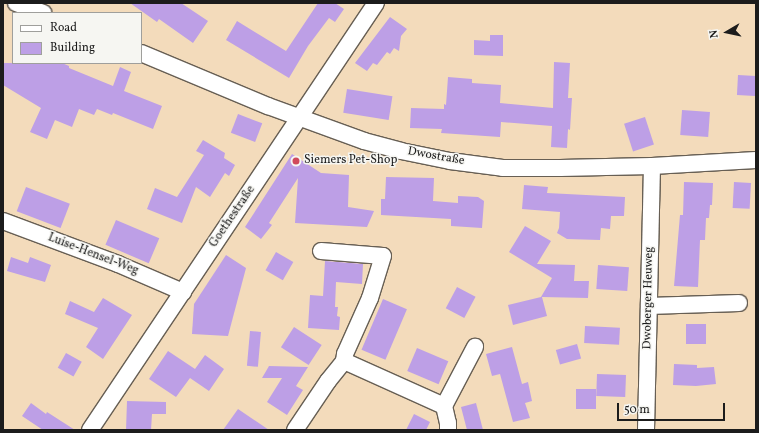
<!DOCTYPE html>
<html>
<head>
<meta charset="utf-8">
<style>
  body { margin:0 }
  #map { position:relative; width:759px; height:433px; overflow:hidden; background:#f3dbbb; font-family:Vollkorn,serif }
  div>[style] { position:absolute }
  .building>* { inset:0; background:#bd9fe6; transform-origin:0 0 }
  .roads { filter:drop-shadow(1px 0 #675f54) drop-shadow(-1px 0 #675f54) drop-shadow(0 1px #675f54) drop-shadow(0 -1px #675f54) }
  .minor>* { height:16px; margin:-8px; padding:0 8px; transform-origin:8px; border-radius:8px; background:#fff }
  .dots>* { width:11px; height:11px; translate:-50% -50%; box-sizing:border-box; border:2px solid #f6f6f2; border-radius:50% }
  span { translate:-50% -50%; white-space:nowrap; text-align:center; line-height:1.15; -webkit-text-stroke:3px #f6f6f2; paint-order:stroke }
  .street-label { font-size:12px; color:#1c1c1c }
  .poi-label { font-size:12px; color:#1c1c1c }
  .left { translate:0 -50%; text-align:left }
  .frame { position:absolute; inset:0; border:4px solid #1c1c1c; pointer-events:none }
  .legend { position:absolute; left:12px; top:12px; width:130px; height:52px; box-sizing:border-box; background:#f6f6f2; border:1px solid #9f9f9c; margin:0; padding:5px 7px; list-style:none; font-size:12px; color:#1c1c1c }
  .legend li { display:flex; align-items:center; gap:8px; height:20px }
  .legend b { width:20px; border:1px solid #9f9f9c }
  .north { position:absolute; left:707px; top:12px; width:40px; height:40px; -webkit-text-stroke:3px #f6f6f2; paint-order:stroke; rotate:261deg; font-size:11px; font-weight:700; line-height:16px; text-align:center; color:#1c1c1c }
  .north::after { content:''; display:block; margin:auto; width:14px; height:18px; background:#1c1c1c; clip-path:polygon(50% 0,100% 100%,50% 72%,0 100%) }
  .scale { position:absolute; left:617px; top:403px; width:108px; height:18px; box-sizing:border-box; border:2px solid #1c1c1c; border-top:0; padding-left:5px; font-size:12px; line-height:14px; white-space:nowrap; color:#1c1c1c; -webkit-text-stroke:3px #f6f6f2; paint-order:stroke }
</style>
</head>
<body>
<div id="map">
  <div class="building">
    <div style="clip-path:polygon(130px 3px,181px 3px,208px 21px,193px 43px,159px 19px,157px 22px)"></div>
    <div style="clip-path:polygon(318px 3px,335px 3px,344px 9px,335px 22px,329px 18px,308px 46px,289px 78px,226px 40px,237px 21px,286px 51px)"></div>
    <div style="clip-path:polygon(390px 17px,407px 29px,401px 36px,399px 51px,394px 48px,390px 54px,387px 52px,377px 65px,373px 63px,367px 71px,355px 63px)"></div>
    <div style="clip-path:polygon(490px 35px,503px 35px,503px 56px,474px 55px,474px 40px,490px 41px)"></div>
    <div style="clip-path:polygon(554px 62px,570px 63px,568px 98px,572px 98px,570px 130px,568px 129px,567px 148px,551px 147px,552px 126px,501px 122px,500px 137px,441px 133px,442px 129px,410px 128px,411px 108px,444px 109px,444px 104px,446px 105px,448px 77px,472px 79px,472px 83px,501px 85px,500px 103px,553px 108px)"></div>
    <div style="clip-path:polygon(3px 63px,62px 63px,69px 66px,69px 68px,113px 86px,120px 67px,131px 72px,124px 91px,162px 106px,153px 129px,113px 113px,112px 115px,97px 109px,94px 115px,79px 109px,72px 127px,55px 120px,47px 139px,30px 132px,41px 108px,3px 85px)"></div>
    <div style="left:738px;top:75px;width:18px;height:20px;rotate:3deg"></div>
    <div style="left:347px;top:89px;width:46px;height:24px;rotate:9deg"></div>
    <div style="left:682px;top:110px;width:28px;height:25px;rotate:4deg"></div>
    <div style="left:238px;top:114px;width:26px;height:20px;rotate:21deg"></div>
    <div style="left:645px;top:117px;width:29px;height:22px;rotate:72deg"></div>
    <div style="clip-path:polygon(203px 140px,225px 153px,224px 158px,235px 165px,229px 176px,225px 173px,210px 197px,196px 187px,182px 223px,147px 209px,155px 188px,177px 197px,204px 155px,196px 151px)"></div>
    <div style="clip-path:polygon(292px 154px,321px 173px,349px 175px,348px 207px,374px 211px,367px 227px,295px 223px,298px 178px,269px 223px,272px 225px,261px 239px,245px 227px)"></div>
    <div style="clip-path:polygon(386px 177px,434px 178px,433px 201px,458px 203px,458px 196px,478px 197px,484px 201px,482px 228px,451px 226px,451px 219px,381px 215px,381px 199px,385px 199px)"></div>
    <div style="clip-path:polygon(684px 182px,713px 183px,712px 205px,710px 205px,709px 218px,706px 218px,705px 240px,700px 240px,698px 287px,674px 286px,680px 215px,683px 215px)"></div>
    <div style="left:734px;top:182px;width:17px;height:26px;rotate:3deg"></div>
    <div style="clip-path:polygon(524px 185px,548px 187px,547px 193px,625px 197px,624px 216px,611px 216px,610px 229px,601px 228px,600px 240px,567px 239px,557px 233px,559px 228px,560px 212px,522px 209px)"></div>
    <div style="left:26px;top:187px;width:47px;height:26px;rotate:21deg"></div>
    <div style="left:116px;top:220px;width:47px;height:27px;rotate:23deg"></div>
    <div style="clip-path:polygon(525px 226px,551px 241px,537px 264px,575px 265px,574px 281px,589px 281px,588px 298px,542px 297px,547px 316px,513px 325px,508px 305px,541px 297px,552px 278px,509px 252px)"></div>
    <div style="left:276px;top:252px;width:20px;height:21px;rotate:30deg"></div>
    <div style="clip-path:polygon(226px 255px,246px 268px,228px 336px,192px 334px,194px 304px)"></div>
    <div style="clip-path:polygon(11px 257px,28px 263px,30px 257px,51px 265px,45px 282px,7px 271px)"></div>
    <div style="clip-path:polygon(325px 261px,363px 264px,362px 284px,336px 282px,335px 307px,338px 307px,337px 316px,340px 317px,339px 330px,308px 328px,310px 295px,323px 296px)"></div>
    <div style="left:598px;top:265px;width:31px;height:24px;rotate:4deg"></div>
    <div style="left:457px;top:287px;width:21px;height:24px;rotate:28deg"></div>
    <div style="clip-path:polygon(103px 298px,132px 315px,103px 359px,86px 347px,98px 328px,65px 314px,70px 301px,94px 312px)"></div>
    <div style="left:383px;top:299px;width:26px;height:55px;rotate:23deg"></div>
    <div style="left:686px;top:324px;width:20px;height:20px"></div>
    <div style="left:585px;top:326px;width:35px;height:17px;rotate:3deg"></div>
    <div style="left:294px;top:327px;width:33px;height:24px;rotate:33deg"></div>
    <div style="left:250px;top:331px;width:11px;height:35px;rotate:5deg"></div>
    <div style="left:577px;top:344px;width:15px;height:22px;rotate:74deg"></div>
    <div style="clip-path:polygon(512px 347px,522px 384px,528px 382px,532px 401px,525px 403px,530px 418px,513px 422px,500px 374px,492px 376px,486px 354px)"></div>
    <div style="left:417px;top:348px;width:34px;height:25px;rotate:23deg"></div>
    <div style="clip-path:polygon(168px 351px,195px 369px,205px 355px,224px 369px,209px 391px,190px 378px,176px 397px,149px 379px)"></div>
    <div style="left:66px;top:353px;width:18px;height:17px;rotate:29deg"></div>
    <div style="clip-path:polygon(674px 364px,697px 365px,697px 368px,714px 367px,716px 384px,696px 386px,673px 385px)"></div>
    <div style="clip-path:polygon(269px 366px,308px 367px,296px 386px,303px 390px,287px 415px,267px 402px,282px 378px,262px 378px)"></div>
    <div style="left:597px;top:374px;width:29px;height:22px;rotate:2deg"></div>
    <div style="left:576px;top:389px;width:20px;height:20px"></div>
    <div style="clip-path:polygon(127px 401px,166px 402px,166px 414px,152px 414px,151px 430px,126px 430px)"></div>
    <div style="clip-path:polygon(31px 403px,46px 414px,47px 412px,75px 430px,43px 430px,22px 416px)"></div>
    <div style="clip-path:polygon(476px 403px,483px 430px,467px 430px,461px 407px)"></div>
    <div style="clip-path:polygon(238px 409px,269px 430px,223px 430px)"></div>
    <div style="clip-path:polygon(414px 414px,430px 422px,426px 430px,406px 430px)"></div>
  </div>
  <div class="roads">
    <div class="minor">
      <div style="left:16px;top:3px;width:29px;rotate:20deg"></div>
      <div style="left:141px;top:53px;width:138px;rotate:22.7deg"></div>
      <div style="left:268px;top:106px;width:102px;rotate:20deg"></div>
      <div style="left:364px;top:141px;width:38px;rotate:15deg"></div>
      <div style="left:401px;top:151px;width:50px;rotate:11.5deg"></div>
      <div style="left:450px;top:161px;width:53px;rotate:7.5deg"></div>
      <div style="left:503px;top:168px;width:57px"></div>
      <div style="left:560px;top:168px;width:92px;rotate:-1.2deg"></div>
      <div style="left:652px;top:166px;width:104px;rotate:-3.3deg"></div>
      <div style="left:3px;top:221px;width:123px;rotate:20.5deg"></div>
      <div style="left:118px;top:264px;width:71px;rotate:23.3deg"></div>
      <div style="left:321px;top:251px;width:62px;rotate:4.6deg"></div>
      <div style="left:383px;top:256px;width:44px;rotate:107.2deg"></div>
      <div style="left:370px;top:298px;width:61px;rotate:114.1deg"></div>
      <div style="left:345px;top:354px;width:7px;rotate:98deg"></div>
      <div style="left:649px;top:306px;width:90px;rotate:-1.9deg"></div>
      <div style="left:444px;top:406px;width:67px;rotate:-62.3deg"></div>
      <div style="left:90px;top:430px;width:514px;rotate:-56.19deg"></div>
      <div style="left:295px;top:430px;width:59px;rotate:-56deg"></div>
      <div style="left:328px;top:381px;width:26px;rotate:-51deg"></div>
      <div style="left:344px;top:361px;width:110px;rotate:24.2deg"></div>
      <div style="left:444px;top:406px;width:17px;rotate:77deg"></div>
      <div style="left:448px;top:423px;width:7px;rotate:90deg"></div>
      <div style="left:646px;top:430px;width:264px;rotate:-88.7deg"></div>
    </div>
  </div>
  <div class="dots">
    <div style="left:296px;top:161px;background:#d1495b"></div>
  </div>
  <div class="street-label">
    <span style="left:436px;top:157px;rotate:10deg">Dwostraße</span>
    <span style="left:233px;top:217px;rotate:-56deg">Goethestraße</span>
    <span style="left:93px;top:255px;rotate:21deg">Luise-Hensel-Weg</span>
    <span style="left:649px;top:298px;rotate:-89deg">Dwoberger Heuweg</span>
  </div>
  <div class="poi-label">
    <span class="left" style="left:304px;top:161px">Siemers Pet-Shop</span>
  </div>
  <div class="frame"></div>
  <ul class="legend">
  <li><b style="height:5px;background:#fff"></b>Road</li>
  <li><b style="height:11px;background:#bd9fe6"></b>Building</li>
  </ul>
  <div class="north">N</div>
  <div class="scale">50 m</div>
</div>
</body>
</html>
